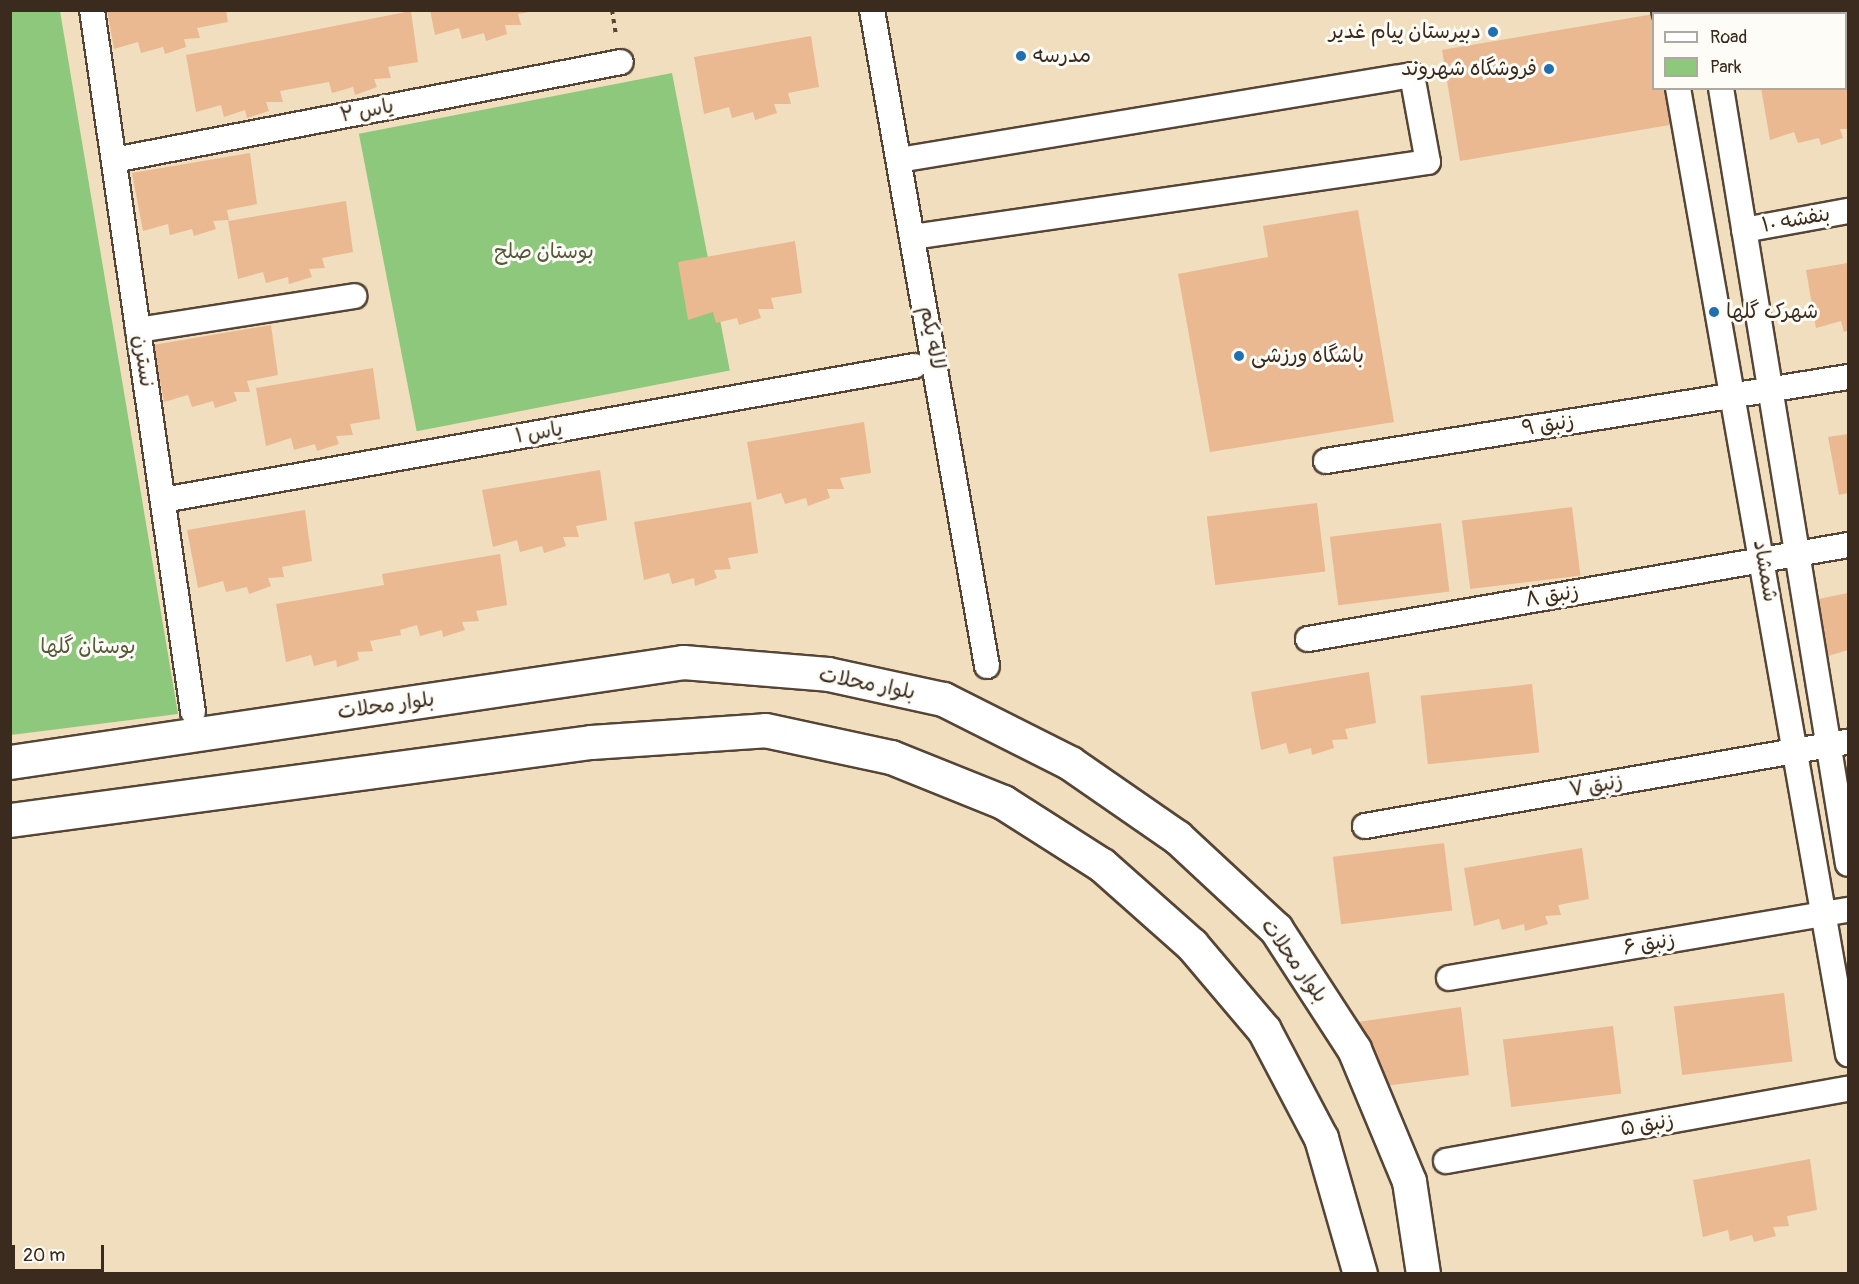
<!DOCTYPE html>
<html>
<head>
<meta charset="utf-8">
<style>
  body { margin:0 }
  #map { position:relative; width:1859px; height:1284px; overflow:hidden; background:#f1debe; font-family:Pangolin,"Playpen Sans Arabic",sans-serif }
  div>[style] { position:absolute }
  .green>* { inset:0; background:#8ec87c; transform-origin:0 0 }
  .building>* { inset:0; background:#eab891; transform-origin:0 0 }
  .path>* { height:4px; margin-top:-2px; transform-origin:0; background:repeating-linear-gradient(90deg,#564536 0 4.5px,transparent 0 9px) }
  .roads { filter:drop-shadow(2px 0 #564536) drop-shadow(-2px 0 #564536) drop-shadow(0 2px #564536) drop-shadow(0 -2px #564536) }
  .minor>* { height:24px; margin:-12px; padding:0 12px; transform-origin:12px; border-radius:12px; background:#fff }
  .secondary>* { height:33px; margin:-16.5px; padding:0 16.5px; transform-origin:16.5px; border-radius:16.5px; background:#fff }
  .dots>* { width:16px; height:16px; translate:-50% -50%; box-sizing:border-box; border:3px solid #fdfcf7; border-radius:50% }
  span { translate:-50% -50%; white-space:nowrap; text-align:center; line-height:1.15; -webkit-text-stroke:6px #fdfcf7; paint-order:stroke }
  .poi-label { font-size:21px; color:#3b2a1e }
  .right { translate:-100% -50%; text-align:right }
  .left { translate:0 -50%; text-align:left }
  .street-label { font-size:21px; color:#3b2a1e }
  .park-label { font-size:21px; color:#54593a }
  .frame { position:absolute; inset:0; border:12px solid #3b2a1e; pointer-events:none }
  .legend { position:absolute; left:1652px; top:12px; width:195px; height:78px; box-sizing:border-box; background:#fdfcf7; border:2px solid #afa8a0; margin:0; padding:8px 10px; list-style:none; font-size:18px; color:#3b2a1e }
  .legend li { display:flex; align-items:center; gap:12px; height:30px }
  .legend b { width:30px; border:2px solid #afa8a0 }
  .scale { position:absolute; left:12px; top:1245px; width:92px; height:27px; box-sizing:border-box; border:3px solid #3b2a1e; border-top:0; padding-left:8px; font-size:18px; line-height:21px; white-space:nowrap; color:#3b2a1e; -webkit-text-stroke:4px #fdfcf7; paint-order:stroke }
</style>
</head>
<body>
<div id="map">
  <div class="green">
    <div style="clip-path:polygon(10px 11px,60px 11px,178px 714px,11px 735px)"></div>
    <div style="left:672px;top:73px;width:303px;height:319px;rotate:79deg"></div>
  </div>
  <div class="building">
    <div style="clip-path:polygon(107px 10px,226px 10px,228px 22px,197px 28px,200px 38px,184px 39px,186px 47px,165px 54px,163px 47px,141px 53px,138px 42px,114px 49px)"></div>
    <div style="clip-path:polygon(430px 10px,529px 10px,529px 12px,518px 14px,521px 25px,505px 25px,507px 34px,486px 41px,484px 33px,462px 39px,459px 28px,435px 35px)"></div>
    <div style="clip-path:polygon(1754px 10px,1790px 10px,1790px 12px,1755px 14px)"></div>
    <div style="clip-path:polygon(411px 11px,418px 62px,388px 67px,391px 78px,374px 79px,377px 87px,355px 95px,353px 87px,332px 93px,329px 82px,280px 91px,283px 102px,266px 102px,269px 111px,247px 118px,245px 110px,224px 117px,221px 105px,196px 112px,186px 55px)"></div>
    <div style="clip-path:polygon(1654px 14px,1654px 88px,1675px 88px,1681px 123px,1460px 161px,1442px 50px)"></div>
    <div style="clip-path:polygon(811px 36px,819px 87px,788px 93px,791px 104px,774px 104px,777px 113px,755px 120px,753px 112px,732px 118px,729px 107px,704px 114px,694px 57px)"></div>
    <div style="clip-path:polygon(1848px 66px,1848px 129px,1840px 129px,1843px 138px,1821px 145px,1819px 138px,1798px 143px,1794px 132px,1770px 140px,1761px 88px,1846px 88px)"></div>
    <div style="clip-path:polygon(250px 153px,257px 204px,227px 210px,229px 220px,213px 221px,216px 229px,194px 236px,192px 229px,170px 235px,168px 224px,143px 231px,132px 173px)"></div>
    <div style="clip-path:polygon(346px 201px,353px 252px,322px 258px,325px 268px,309px 269px,312px 277px,289px 284px,288px 277px,266px 283px,263px 272px,238px 279px,228px 221px)"></div>
    <div style="clip-path:polygon(1358px 210px,1394px 422px,1210px 452px,1178px 274px,1268px 257px,1263px 226px)"></div>
    <div style="clip-path:polygon(795px 241px,802px 293px,771px 298px,774px 309px,758px 309px,761px 318px,739px 325px,737px 318px,716px 323px,713px 312px,688px 320px,678px 262px)"></div>
    <div style="clip-path:polygon(1848px 263px,1848px 330px,1844px 332px,1841px 321px,1816px 328px,1806px 270px)"></div>
    <div style="clip-path:polygon(271px 325px,278px 375px,247px 381px,250px 392px,234px 392px,237px 401px,215px 408px,213px 401px,192px 407px,188px 395px,164px 402px,153px 345px)"></div>
    <div style="clip-path:polygon(373px 368px,380px 419px,350px 424px,353px 435px,336px 436px,339px 444px,317px 451px,315px 444px,294px 450px,291px 438px,266px 446px,256px 388px)"></div>
    <div style="clip-path:polygon(864px 422px,871px 473px,840px 478px,844px 489px,827px 489px,830px 498px,808px 506px,806px 498px,785px 504px,781px 493px,757px 500px,747px 442px)"></div>
    <div style="clip-path:polygon(1848px 434px,1848px 493px,1839px 495px,1828px 437px)"></div>
    <div style="clip-path:polygon(600px 470px,607px 520px,576px 526px,579px 537px,563px 537px,566px 546px,544px 553px,542px 546px,520px 552px,517px 540px,493px 547px,482px 490px)"></div>
    <div style="clip-path:polygon(751px 502px,758px 553px,728px 558px,731px 569px,714px 570px,717px 578px,695px 586px,694px 578px,672px 584px,669px 573px,644px 580px,634px 522px)"></div>
    <div style="left:1317px;top:503px;width:69px;height:111px;rotate:83deg"></div>
    <div style="left:1572px;top:507px;width:69px;height:111px;rotate:83deg"></div>
    <div style="clip-path:polygon(305px 510px,312px 561px,282px 567px,284px 577px,268px 578px,271px 586px,249px 594px,247px 587px,226px 592px,223px 581px,198px 588px,187px 530px)"></div>
    <div style="left:1441px;top:523px;width:69px;height:112px;rotate:83deg"></div>
    <div style="clip-path:polygon(500px 554px,507px 605px,476px 611px,479px 621px,462px 622px,465px 630px,443px 637px,442px 630px,420px 636px,417px 625px,400px 630px,401px 635px,370px 641px,373px 651px,357px 652px,359px 660px,337px 667px,336px 660px,314px 666px,311px 655px,286px 662px,276px 604px,384px 585px,382px 574px)"></div>
    <div style="clip-path:polygon(1848px 593px,1848px 650px,1828px 656px,1818px 599px)"></div>
    <div style="clip-path:polygon(1369px 672px,1376px 723px,1345px 729px,1348px 739px,1332px 740px,1334px 748px,1312px 755px,1311px 748px,1289px 754px,1286px 743px,1261px 750px,1251px 692px)"></div>
    <div style="left:1532px;top:684px;width:69px;height:112px;rotate:84deg"></div>
    <div style="left:1444px;top:843px;width:68px;height:112px;rotate:83deg"></div>
    <div style="clip-path:polygon(1582px 848px,1589px 899px,1558px 905px,1561px 915px,1545px 916px,1548px 924px,1525px 931px,1524px 924px,1502px 930px,1499px 919px,1474px 926px,1464px 868px)"></div>
    <div style="left:1784px;top:993px;width:69px;height:111px;rotate:83deg"></div>
    <div style="clip-path:polygon(1461px 1007px,1469px 1075px,1377px 1087px,1351px 1023px)"></div>
    <div style="left:1613px;top:1026px;width:68px;height:111px;rotate:83deg"></div>
    <div style="clip-path:polygon(1810px 1159px,1817px 1210px,1787px 1216px,1789px 1226px,1773px 1227px,1776px 1236px,1754px 1242px,1752px 1235px,1730px 1241px,1728px 1230px,1703px 1237px,1693px 1180px)"></div>
  </div>
  <div class="path">
    <div style="left:612px;top:10px;width:26px;rotate:81deg"></div>
  </div>
  <div class="roads">
    <div class="minor">
      <div style="left:92px;top:10px;width:709px;rotate:81.81deg"></div>
      <div style="left:872px;top:10px;width:666px;rotate:80.06deg"></div>
      <div style="left:1664px;top:10px;width:4px;rotate:76deg"></div>
      <div style="left:1709px;top:10px;width:4px;rotate:90deg"></div>
      <div style="left:1846px;top:50px;width:2px"></div>
      <div style="left:1678px;top:88px;width:981px;rotate:80.02deg"></div>
      <div style="left:1721px;top:88px;width:786px;rotate:80.71deg"></div>
      <div style="left:114px;top:160px;width:516px;rotate:-10.94deg"></div>
      <div style="left:899px;top:160px;width:520px;rotate:-9.41deg"></div>
      <div style="left:1412px;top:75px;width:88px;rotate:79.6deg"></div>
      <div style="left:1428px;top:162px;width:520px;rotate:171.71deg"></div>
      <div style="left:1744px;top:230px;width:106px;rotate:-10.4deg"></div>
      <div style="left:138px;top:330px;width:219px;rotate:-8.9deg"></div>
      <div style="left:1326px;top:461px;width:529px;rotate:-9.14deg"></div>
      <div style="left:163px;top:500px;width:763px;rotate:-10.12deg"></div>
      <div style="left:1308px;top:639px;width:548px;rotate:-9.87deg"></div>
      <div style="left:1365px;top:826px;width:490px;rotate:-9.9deg"></div>
      <div style="left:1449px;top:978px;width:405px;rotate:-9.7deg"></div>
      <div style="left:1446px;top:1161px;width:408px;rotate:-10.2deg"></div>
    </div>
    <div class="secondary">
      <div style="left:10px;top:762px;width:680px;rotate:-8.45deg"></div>
      <div style="left:683px;top:662px;width:145px;rotate:4.7deg"></div>
      <div style="left:828px;top:674px;width:118px;rotate:12.3deg"></div>
      <div style="left:943px;top:699px;width:142px;rotate:26.7deg"></div>
      <div style="left:1070px;top:763px;width:130px;rotate:34.7deg"></div>
      <div style="left:1177px;top:837px;width:135px;rotate:42.9deg"></div>
      <div style="left:1276px;top:929px;width:143px;rotate:57deg"></div>
      <div style="left:1354px;top:1049px;width:143px;rotate:67.4deg"></div>
      <div style="left:1409px;top:1181px;width:94px;rotate:81.4deg"></div>
      <div style="left:10px;top:820px;width:586px;rotate:-7.65deg"></div>
      <div style="left:591px;top:742px;width:174px;rotate:-3.9deg"></div>
      <div style="left:765px;top:730px;width:129px;rotate:12.1deg"></div>
      <div style="left:891px;top:757px;width:121px;rotate:21.9deg"></div>
      <div style="left:1003px;top:802px;width:117px;rotate:32.5deg"></div>
      <div style="left:1102px;top:865px;width:120px;rotate:41.6deg"></div>
      <div style="left:1192px;top:945px;width:111px;rotate:49.7deg"></div>
      <div style="left:1264px;top:1030px;width:122px;rotate:62.2deg"></div>
      <div style="left:1321px;top:1138px;width:141px;rotate:74deg"></div>
    </div>
  </div>
  <div class="dots">
    <div style="left:1493px;top:32px;background:#1f6fb2"></div>
    <div style="left:1021px;top:56px;background:#1f6fb2"></div>
    <div style="left:1549px;top:69px;background:#1f6fb2"></div>
    <div style="left:1714px;top:312px;background:#1f6fb2"></div>
    <div style="left:1239px;top:356px;background:#1f6fb2"></div>
  </div>
  <div class="poi-label">
    <span class="right" style="left:1481px;top:32px">دبیرستان پیام غدیر</span>
    <span class="left" style="left:1033px;top:56px">مدرسه</span>
    <span class="right" style="left:1537px;top:69px">فروشگاه شهروند</span>
    <span class="left" style="left:1726px;top:312px">شهرک گلها</span>
    <span class="left" style="left:1251px;top:356px">باشگاه ورزشی</span>
  </div>
  <div class="street-label">
    <span style="left:367px;top:111px;rotate:-11deg">یاس ۲</span>
    <span style="left:1796px;top:220px;rotate:-10deg">بنفشه ۱۰</span>
    <span style="left:932px;top:338px;rotate:80deg">لاله یکم</span>
    <span style="left:143px;top:361px;rotate:82deg">نسترن</span>
    <span style="left:1548px;top:425px;rotate:-9deg">زنبق ۹</span>
    <span style="left:539px;top:433px;rotate:-10deg">یاس ۱</span>
    <span style="left:1765px;top:571px;rotate:80deg">شمشاد</span>
    <span style="left:1552px;top:596px;rotate:-10deg">زنبق ۸</span>
    <span style="left:867px;top:684px;rotate:11deg">بلوار محلات</span>
    <span style="left:386px;top:706px;rotate:-8deg">بلوار محلات</span>
    <span style="left:1596px;top:786px;rotate:-10deg">زنبق ۷</span>
    <span style="left:1649px;top:944px;rotate:-10deg">زنبق ۶</span>
    <span style="left:1294px;top:961px;rotate:54deg">بلوار محلات</span>
    <span style="left:1647px;top:1125px;rotate:-10deg">زنبق ۵</span>
  </div>
  <div class="park-label">
    <span style="left:544px;top:252px">بوستان صلح</span>
    <span style="left:88px;top:647px">بوستان گلها</span>
  </div>
  <div class="frame"></div>
  <ul class="legend">
  <li><b style="height:8px;background:#fff"></b>Road</li>
  <li><b style="height:16px;background:#8ec87c"></b>Park</li>
  </ul>
  <div class="scale">20 m</div>
</div>
</body>
</html>
